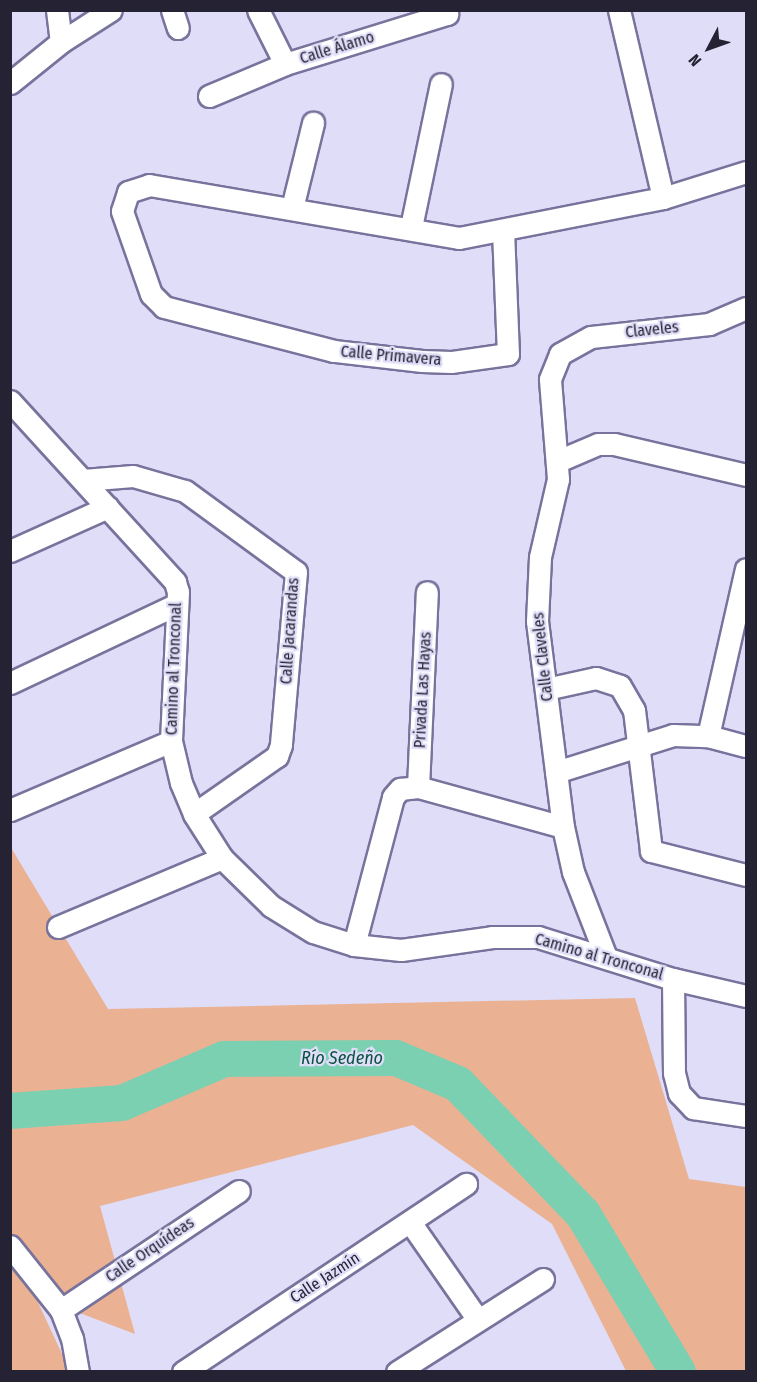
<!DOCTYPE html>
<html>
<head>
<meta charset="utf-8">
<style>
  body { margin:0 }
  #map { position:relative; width:757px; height:1382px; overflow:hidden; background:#dfddf8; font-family:"Fira Sans Condensed",sans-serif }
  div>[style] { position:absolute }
  .green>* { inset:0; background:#ebb193 }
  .river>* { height:36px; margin:-18px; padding:0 18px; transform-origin:18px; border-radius:18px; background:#7cd0b2 }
  .roads { filter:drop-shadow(2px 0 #78739c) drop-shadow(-2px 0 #78739c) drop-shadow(0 2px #78739c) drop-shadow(0 -2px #78739c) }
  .minor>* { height:21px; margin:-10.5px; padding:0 10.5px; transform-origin:10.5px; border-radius:10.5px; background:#fff }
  span { translate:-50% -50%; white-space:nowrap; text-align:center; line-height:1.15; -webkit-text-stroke:4.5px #dfddf8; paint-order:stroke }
  .street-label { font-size:16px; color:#252333 }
  .water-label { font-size:18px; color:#0a523f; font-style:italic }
  .frame { position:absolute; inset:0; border:12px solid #252333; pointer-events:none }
  .north { position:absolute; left:679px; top:18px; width:60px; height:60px; -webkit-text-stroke:4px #dfddf8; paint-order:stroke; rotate:229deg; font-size:16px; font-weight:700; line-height:24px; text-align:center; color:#252333 }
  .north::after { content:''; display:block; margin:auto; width:21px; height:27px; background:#252333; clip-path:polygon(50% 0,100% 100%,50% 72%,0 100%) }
</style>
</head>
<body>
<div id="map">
  <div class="green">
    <div style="clip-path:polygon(10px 846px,108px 1009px,635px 998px,689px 1179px,746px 1187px,746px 1371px,626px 1371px,552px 1224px,413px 1125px,100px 1206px,135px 1334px,35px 1296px,70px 1371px,11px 1371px)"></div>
  </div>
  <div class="river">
    <div style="left:10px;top:1111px;width:112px;rotate:-4.1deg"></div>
    <div style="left:122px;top:1103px;width:111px;rotate:-23.3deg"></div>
    <div style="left:224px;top:1059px;width:172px;rotate:-0.3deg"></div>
    <div style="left:396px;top:1058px;width:67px;rotate:22.8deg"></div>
    <div style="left:458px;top:1084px;width:180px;rotate:46.1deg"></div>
    <div style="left:583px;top:1214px;width:184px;rotate:59deg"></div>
  </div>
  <div class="roads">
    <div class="minor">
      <div style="left:57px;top:10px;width:32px;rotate:83deg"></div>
      <div style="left:172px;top:10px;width:19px;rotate:72deg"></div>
      <div style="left:258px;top:10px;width:60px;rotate:63.4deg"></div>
      <div style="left:619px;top:10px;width:193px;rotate:76.8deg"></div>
      <div style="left:10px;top:83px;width:65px;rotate:-38.8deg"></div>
      <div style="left:61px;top:42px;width:59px;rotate:-32.6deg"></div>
      <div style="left:209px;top:96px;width:82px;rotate:-22.8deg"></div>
      <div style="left:285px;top:64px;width:170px;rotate:-17.2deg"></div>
      <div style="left:447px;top:14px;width:4px;rotate:-104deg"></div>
      <div style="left:292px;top:208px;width:88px;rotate:-76.1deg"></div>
      <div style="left:411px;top:227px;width:146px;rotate:-78.2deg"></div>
      <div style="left:503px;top:230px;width:124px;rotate:87.7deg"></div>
      <div style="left:508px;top:354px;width:58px;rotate:172deg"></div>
      <div style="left:451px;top:362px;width:29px;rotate:-178deg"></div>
      <div style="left:422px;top:361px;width:89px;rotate:-173.5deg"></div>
      <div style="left:334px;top:351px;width:176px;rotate:-165.5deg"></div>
      <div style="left:164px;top:307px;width:18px;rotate:-135deg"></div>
      <div style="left:151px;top:294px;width:88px;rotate:-109.3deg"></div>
      <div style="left:122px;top:211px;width:20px;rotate:-72deg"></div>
      <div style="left:128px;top:192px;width:22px;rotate:-18deg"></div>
      <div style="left:149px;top:185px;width:314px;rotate:9.7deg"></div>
      <div style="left:459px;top:238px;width:208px;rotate:-11.1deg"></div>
      <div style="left:663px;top:198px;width:87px;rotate:-17.4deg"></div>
      <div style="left:10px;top:401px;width:245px;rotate:47.6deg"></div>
      <div style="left:175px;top:582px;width:10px;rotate:73deg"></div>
      <div style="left:178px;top:592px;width:149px;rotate:92.7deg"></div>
      <div style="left:171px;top:741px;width:43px;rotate:76.6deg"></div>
      <div style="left:181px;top:783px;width:34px;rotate:67deg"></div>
      <div style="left:194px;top:814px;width:52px;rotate:57.5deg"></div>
      <div style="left:222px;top:858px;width:69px;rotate:44.4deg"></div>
      <div style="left:271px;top:906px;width:49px;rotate:31.8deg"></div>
      <div style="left:313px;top:932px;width:43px;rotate:17.6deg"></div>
      <div style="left:354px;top:945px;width:47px;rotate:6.1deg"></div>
      <div style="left:401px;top:950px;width:92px;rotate:-8.1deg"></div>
      <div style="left:492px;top:937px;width:46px"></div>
      <div style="left:538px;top:937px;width:141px;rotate:17.3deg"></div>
      <div style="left:673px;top:979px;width:75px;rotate:13.1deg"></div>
      <div style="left:558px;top:461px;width:43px;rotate:-23deg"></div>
      <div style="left:598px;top:444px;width:16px"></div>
      <div style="left:614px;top:444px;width:136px;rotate:13.2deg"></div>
      <div style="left:83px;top:480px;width:50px;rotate:-4.6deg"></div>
      <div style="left:133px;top:476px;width:54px;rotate:16.1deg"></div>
      <div style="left:185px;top:491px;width:137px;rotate:36.1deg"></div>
      <div style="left:296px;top:572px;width:174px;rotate:95deg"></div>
      <div style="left:281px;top:745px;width:12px;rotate:110deg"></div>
      <div style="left:277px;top:756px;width:101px;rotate:145.1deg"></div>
      <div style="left:10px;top:551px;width:107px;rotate:-24.2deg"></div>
      <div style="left:10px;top:683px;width:185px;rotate:-25.3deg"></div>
      <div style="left:546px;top:689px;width:51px;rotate:-12.4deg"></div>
      <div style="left:596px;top:678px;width:25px;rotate:18deg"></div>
      <div style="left:620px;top:686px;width:28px;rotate:60deg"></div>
      <div style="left:634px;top:710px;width:142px;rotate:83.1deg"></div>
      <div style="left:651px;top:851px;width:98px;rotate:14.2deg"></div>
      <div style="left:708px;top:736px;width:171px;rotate:-77.2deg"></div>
      <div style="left:556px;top:772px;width:123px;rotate:-17.5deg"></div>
      <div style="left:673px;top:735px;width:35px;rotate:2deg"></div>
      <div style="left:708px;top:736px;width:39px;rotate:15deg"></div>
      <div style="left:418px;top:787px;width:195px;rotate:-87.4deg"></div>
      <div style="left:10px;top:810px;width:175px;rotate:-23.2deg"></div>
      <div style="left:58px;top:927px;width:178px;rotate:-22.8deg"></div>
      <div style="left:354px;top:945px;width:153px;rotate:-75.2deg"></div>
      <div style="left:393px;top:797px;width:11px;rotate:-49deg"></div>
      <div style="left:400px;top:789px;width:18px;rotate:-6deg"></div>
      <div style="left:418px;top:787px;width:150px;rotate:15.4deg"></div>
      <div style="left:606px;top:957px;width:91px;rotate:-111.2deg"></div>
      <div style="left:573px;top:872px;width:46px;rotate:-102.5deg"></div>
      <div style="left:563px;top:827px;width:208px;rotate:-97.2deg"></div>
      <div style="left:537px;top:621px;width:64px;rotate:-87.3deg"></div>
      <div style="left:540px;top:557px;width:80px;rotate:-77deg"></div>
      <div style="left:558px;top:479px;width:100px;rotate:-94.6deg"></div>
      <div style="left:550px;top:379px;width:27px;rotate:-68deg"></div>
      <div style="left:560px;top:354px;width:35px;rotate:-29deg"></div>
      <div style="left:591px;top:337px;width:119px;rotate:-6.3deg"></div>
      <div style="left:709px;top:324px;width:40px;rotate:-23.4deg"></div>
      <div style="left:673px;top:979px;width:94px;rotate:89.4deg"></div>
      <div style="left:674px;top:1073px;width:21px;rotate:76deg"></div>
      <div style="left:679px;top:1093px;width:21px;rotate:47deg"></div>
      <div style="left:693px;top:1108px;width:54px;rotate:8.6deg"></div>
      <div style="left:410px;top:1222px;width:119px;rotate:55.2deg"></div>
      <div style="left:10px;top:1246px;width:82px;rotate:51.4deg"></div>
      <div style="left:61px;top:1310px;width:30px;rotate:69deg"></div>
      <div style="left:72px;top:1338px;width:35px;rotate:80deg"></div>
      <div style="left:61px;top:1310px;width:214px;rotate:-33.8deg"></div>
      <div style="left:183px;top:1372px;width:340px;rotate:-33.6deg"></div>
      <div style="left:397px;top:1372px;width:173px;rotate:-32.5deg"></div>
    </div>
  </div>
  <div class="street-label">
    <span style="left:337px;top:48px;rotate:-17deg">Calle Álamo</span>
    <span style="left:652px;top:330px;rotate:-6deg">Claveles</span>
    <span style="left:391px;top:356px;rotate:5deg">Calle Primavera</span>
    <span style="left:290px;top:631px;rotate:-86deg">Calle Jacarandas</span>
    <span style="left:543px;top:657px;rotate:-96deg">Calle Claveles</span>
    <span style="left:174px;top:669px;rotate:-88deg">Camino al Tronconal</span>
    <span style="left:423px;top:690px;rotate:-87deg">Privada Las Hayas</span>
    <span style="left:599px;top:957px;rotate:16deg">Camino al Tronconal</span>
    <span style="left:150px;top:1250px;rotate:-34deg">Calle Orquídeas</span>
    <span style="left:325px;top:1278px;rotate:-33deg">Calle Jazmín</span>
  </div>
  <div class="water-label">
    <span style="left:342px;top:1058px">Río Sedeño</span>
  </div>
  <div class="frame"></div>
  <div class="north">N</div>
</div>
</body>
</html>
